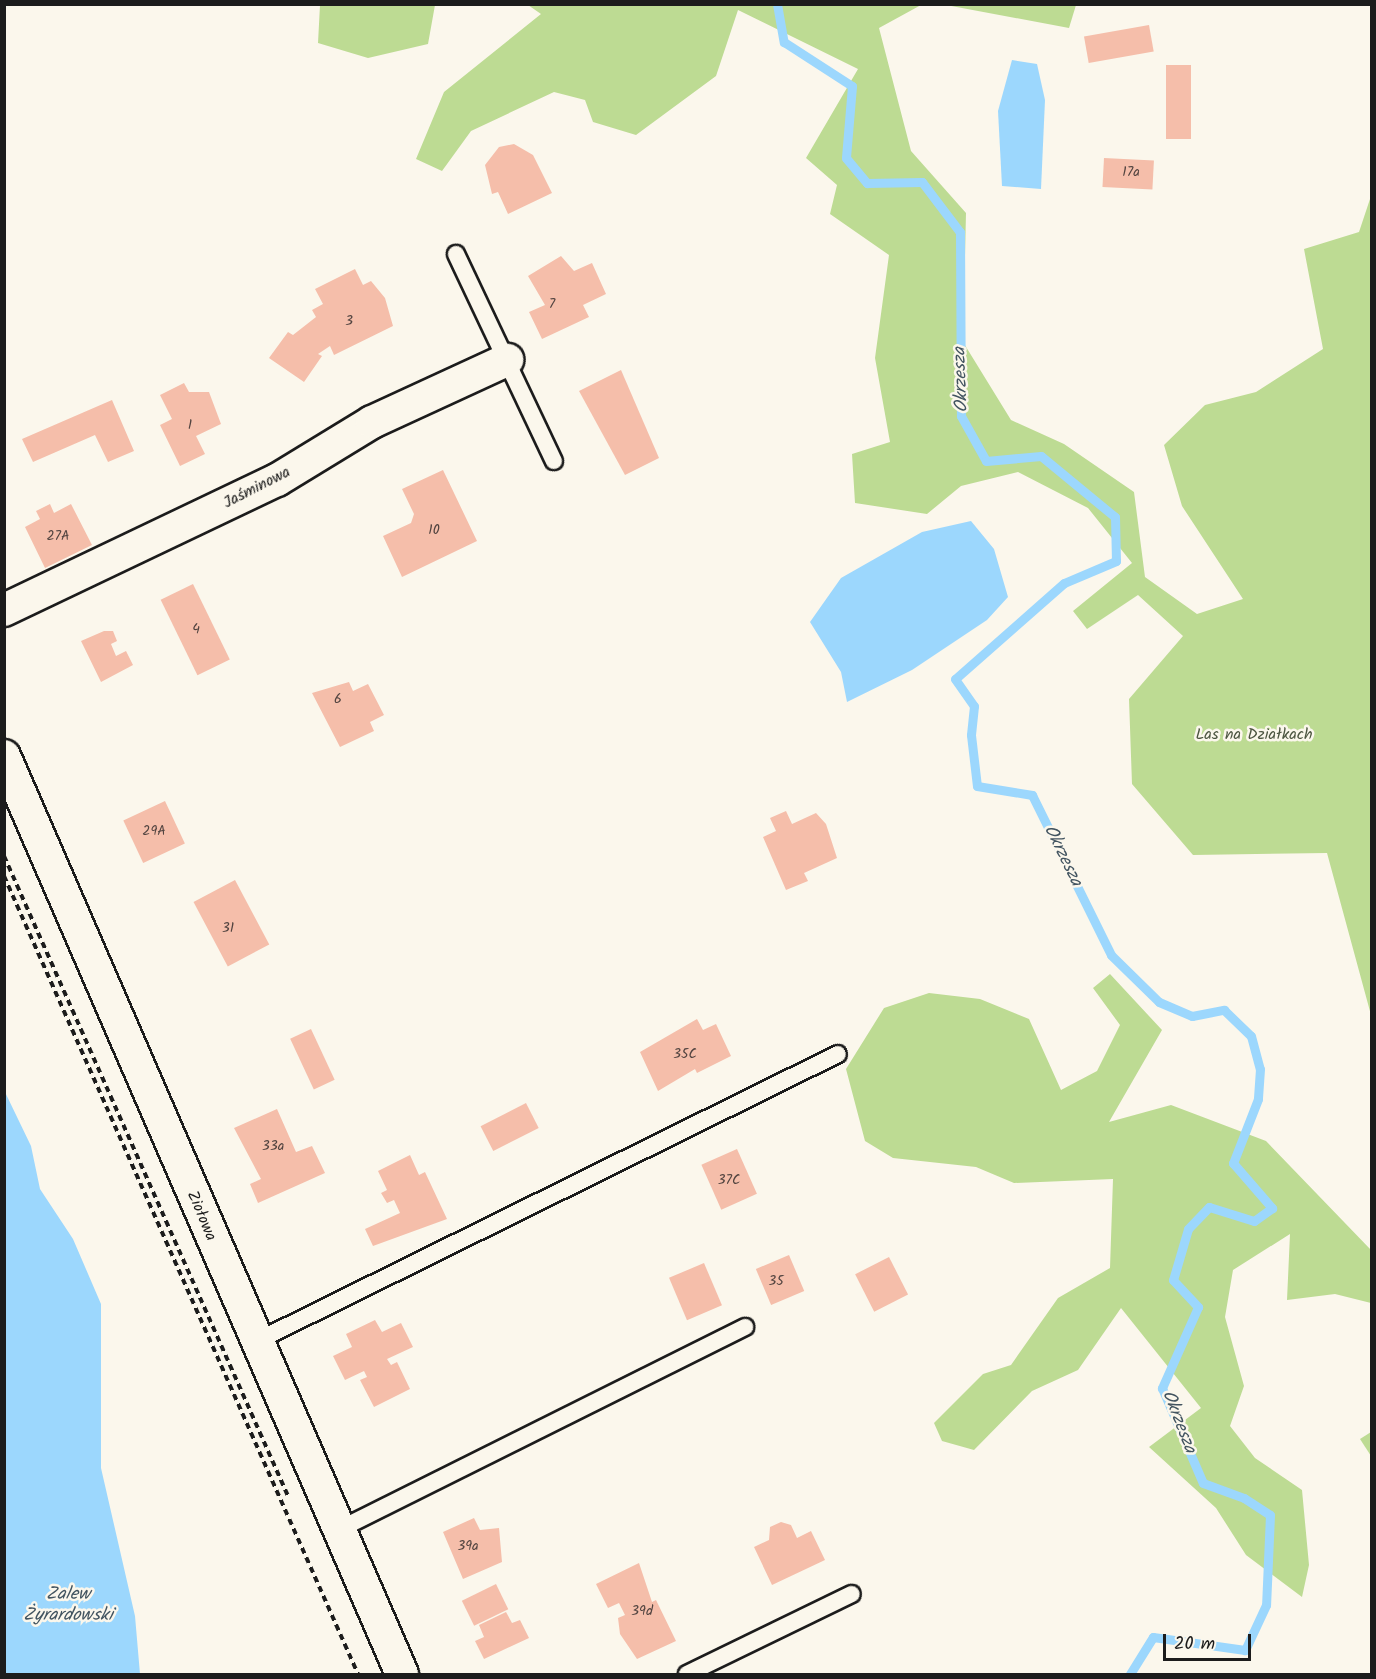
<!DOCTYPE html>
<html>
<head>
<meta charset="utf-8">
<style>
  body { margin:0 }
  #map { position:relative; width:1376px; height:1679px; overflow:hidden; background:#fbf7ec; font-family:Kalam,sans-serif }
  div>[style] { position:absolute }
  .green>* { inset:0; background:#bddb93 }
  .water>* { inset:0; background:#9cd7fd }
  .stream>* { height:9px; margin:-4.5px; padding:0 4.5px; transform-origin:4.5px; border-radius:4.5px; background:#9cd7fd }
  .building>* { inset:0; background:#f5beaa; transform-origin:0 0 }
  .path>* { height:4px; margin-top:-2px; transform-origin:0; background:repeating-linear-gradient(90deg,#1c1c1c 0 6px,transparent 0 10.5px) }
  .roads { filter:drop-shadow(2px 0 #1c1c1c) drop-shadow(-2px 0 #1c1c1c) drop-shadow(0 2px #1c1c1c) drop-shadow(0 -2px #1c1c1c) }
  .lane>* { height:16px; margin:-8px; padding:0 8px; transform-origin:8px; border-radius:8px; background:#fbf7ec }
  .street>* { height:32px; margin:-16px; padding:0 16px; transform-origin:16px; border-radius:16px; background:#fbf7ec }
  span { translate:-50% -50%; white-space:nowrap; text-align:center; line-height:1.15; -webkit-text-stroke:5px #fbf7ec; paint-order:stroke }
  .number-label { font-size:14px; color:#524440 }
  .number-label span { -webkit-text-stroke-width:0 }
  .street-label { font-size:16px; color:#1c1c1c }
  .park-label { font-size:16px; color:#4c5540 }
  .water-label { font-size:18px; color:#425460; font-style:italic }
  .frame { position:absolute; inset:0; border:6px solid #1c1c1c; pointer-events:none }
  .scale { position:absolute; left:1163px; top:1634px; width:88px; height:27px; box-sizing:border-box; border:3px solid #1c1c1c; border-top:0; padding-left:8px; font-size:18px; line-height:21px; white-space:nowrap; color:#1c1c1c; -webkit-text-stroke:4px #fbf7ec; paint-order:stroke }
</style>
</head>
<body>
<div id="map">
  <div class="green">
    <div style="clip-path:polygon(320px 5px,320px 4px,435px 5px,428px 44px,368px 58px,318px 43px)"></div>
    <div style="clip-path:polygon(528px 5px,921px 5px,879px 28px,911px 151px,966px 213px,963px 342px,1011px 420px,1064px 444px,1134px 492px,1145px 577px,1197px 614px,1243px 599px,1182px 506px,1164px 445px,1205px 405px,1256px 392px,1323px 349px,1304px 249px,1359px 232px,1371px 196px,1371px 1015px,1327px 853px,1193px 855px,1132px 784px,1129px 699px,1183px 636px,1138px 595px,1087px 629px,1073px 611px,1132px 563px,1088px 508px,1018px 472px,961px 486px,927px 514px,855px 503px,852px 454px,890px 442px,875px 358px,889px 255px,830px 214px,837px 185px,806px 158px,858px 69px,738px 10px,716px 76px,636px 135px,593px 122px,585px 100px,554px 92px,471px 131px,442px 171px,416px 159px,444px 92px,541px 14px)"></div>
    <div style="clip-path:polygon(946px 5px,1076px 5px,1069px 28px)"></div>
    <div style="clip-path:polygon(1110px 974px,1162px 1030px,1109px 1122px,1171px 1105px,1266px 1141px,1371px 1250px,1371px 1303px,1335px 1294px,1287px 1300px,1290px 1234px,1233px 1270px,1225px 1317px,1244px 1386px,1230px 1426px,1255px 1458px,1302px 1490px,1309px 1565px,1302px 1597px,1246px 1555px,1216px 1508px,1149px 1447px,1201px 1408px,1121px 1308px,1078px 1370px,1032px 1391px,974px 1450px,942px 1441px,934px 1423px,983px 1374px,1011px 1365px,1058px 1298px,1110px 1268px,1113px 1179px,1014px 1183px,976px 1167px,893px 1158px,865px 1141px,846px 1069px,884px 1008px,929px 993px,980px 999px,1029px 1019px,1061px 1090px,1097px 1071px,1120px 1025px,1093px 988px)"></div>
    <div style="clip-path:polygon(1371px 1432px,1371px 1456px,1360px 1439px)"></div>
  </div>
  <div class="water">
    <div style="clip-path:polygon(1012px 60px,1037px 64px,1045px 100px,1041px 189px,1002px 186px,998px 111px)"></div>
    <div style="clip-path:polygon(971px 521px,994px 549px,1008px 597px,987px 620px,912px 670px,847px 702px,841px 672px,810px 622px,841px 578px,922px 532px)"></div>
    <div style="clip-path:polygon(4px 1090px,31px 1146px,40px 1189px,73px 1239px,101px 1304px,101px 1468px,135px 1616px,140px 1674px,5px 1674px)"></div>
  </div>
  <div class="stream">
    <div style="left:777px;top:4px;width:39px;rotate:80deg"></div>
    <div style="left:784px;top:42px;width:81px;rotate:32.9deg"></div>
    <div style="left:852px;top:86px;width:72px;rotate:94.8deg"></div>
    <div style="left:846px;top:158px;width:33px;rotate:50deg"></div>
    <div style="left:867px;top:183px;width:55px;rotate:-1deg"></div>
    <div style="left:922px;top:182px;width:63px;rotate:52.8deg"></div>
    <div style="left:960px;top:232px;width:184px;rotate:89.7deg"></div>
    <div style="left:961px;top:416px;width:51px;rotate:60.9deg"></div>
    <div style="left:986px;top:461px;width:55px;rotate:-5.2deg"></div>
    <div style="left:1041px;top:456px;width:96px;rotate:39.5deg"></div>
    <div style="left:1115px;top:517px;width:44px;rotate:88.7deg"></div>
    <div style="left:1116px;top:561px;width:56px;rotate:157.1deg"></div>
    <div style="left:1064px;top:583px;width:145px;rotate:138.6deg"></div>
    <div style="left:955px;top:679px;width:33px;rotate:55deg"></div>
    <div style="left:974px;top:706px;width:29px;rotate:96deg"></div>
    <div style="left:971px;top:735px;width:51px;rotate:83.3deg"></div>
    <div style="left:977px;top:786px;width:56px;rotate:9.3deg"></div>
    <div style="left:1032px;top:795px;width:178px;rotate:63.7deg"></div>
    <div style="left:1111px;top:955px;width:67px;rotate:44.4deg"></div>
    <div style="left:1159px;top:1002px;width:36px;rotate:23deg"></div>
    <div style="left:1192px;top:1016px;width:33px;rotate:-11deg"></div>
    <div style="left:1224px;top:1010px;width:37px;rotate:44deg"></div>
    <div style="left:1251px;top:1036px;width:34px;rotate:75deg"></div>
    <div style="left:1260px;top:1069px;width:30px;rotate:94deg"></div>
    <div style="left:1258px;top:1099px;width:69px;rotate:111.3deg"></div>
    <div style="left:1233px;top:1163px;width:60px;rotate:49.1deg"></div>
    <div style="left:1272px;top:1208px;width:22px;rotate:144deg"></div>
    <div style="left:1254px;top:1221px;width:47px;rotate:-162.7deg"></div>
    <div style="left:1209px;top:1207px;width:30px;rotate:134deg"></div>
    <div style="left:1188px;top:1229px;width:53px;rotate:106.4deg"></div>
    <div style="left:1173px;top:1280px;width:37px;rotate:47deg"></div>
    <div style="left:1198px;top:1307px;width:89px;rotate:114deg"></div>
    <div style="left:1162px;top:1388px;width:103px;rotate:66.7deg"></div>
    <div style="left:1203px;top:1483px;width:44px;rotate:20.1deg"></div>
    <div style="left:1244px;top:1498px;width:31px;rotate:33deg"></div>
    <div style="left:1270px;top:1515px;width:90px;rotate:92.5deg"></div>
    <div style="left:1266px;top:1605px;width:50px;rotate:115deg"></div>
    <div style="left:1245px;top:1650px;width:93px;rotate:-172deg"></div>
    <div style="left:1153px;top:1637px;width:44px;rotate:121.9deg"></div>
  </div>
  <div class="building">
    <div style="left:1149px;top:25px;width:27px;height:66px;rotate:80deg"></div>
    <div style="left:1166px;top:65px;width:25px;height:74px"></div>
    <div style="clip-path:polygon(514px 144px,533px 155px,552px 193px,508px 214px,498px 192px,492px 194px,485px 165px,499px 147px)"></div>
    <div style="left:1104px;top:158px;width:50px;height:29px;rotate:3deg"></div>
    <div style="clip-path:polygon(561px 256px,574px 271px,592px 263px,606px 294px,583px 305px,589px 317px,542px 339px,529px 312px,545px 305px,528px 276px)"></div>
    <div style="clip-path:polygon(355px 269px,363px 285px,371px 281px,385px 298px,393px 326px,334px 355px,330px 346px,318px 354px,322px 356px,304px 382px,269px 358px,288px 332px,293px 335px,316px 317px,312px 310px,323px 304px,315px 289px)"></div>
    <div style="clip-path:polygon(621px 370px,659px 458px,625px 475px,579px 391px)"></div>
    <div style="clip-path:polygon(184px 383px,189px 392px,209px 392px,221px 424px,196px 436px,205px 454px,180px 466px,160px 425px,172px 419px,160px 395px)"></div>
    <div style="clip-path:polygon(112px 400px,134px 451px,108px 462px,95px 435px,33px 462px,22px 439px)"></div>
    <div style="clip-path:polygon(443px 470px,477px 541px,402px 577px,383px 536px,411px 523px,414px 514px,402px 489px)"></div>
    <div style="clip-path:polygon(50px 504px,54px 513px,71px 504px,92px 545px,45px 568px,25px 527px,40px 519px,36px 511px)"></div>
    <div style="left:193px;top:584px;width:84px;height:36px;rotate:64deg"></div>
    <div style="clip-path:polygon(104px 631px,113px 631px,117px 641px,111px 644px,116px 656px,126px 651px,133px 665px,101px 682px,81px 641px)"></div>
    <div style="clip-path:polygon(349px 682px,353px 691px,368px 684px,384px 715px,370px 722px,374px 731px,340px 747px,312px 693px)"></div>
    <div style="left:165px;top:801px;width:47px;height:46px;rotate:65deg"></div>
    <div style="clip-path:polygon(786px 811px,792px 824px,816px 813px,826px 824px,837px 858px,804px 873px,808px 881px,786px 890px,763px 837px,776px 831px,770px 818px)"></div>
    <div style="left:235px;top:880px;width:73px;height:47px;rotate:62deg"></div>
    <div style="clip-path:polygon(697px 1019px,703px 1030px,716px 1024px,731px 1056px,697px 1073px,695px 1069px,658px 1091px,640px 1052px)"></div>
    <div style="left:311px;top:1029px;width:56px;height:23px;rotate:65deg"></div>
    <div style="left:526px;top:1103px;width:28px;height:51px;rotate:63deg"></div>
    <div style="clip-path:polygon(277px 1109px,296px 1152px,312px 1146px,325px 1173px,258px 1203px,250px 1184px,261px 1179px,234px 1128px)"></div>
    <div style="left:737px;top:1149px;width:49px;height:39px;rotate:66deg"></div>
    <div style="clip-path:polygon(410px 1155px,419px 1175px,425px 1172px,447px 1219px,373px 1246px,365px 1229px,400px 1213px,394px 1200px,387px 1203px,381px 1193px,387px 1190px,378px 1171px)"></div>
    <div style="left:789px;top:1255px;width:39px;height:36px;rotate:67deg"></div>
    <div style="left:889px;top:1257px;width:42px;height:38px;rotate:63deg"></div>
    <div style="left:704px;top:1263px;width:46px;height:38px;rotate:67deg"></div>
    <div style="clip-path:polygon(375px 1320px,382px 1332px,401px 1323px,413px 1347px,387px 1359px,391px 1365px,397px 1362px,410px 1389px,374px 1407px,360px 1380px,367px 1377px,364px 1371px,345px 1380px,333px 1356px,352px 1347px,346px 1334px)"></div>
    <div style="clip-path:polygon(474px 1518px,480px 1530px,499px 1528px,502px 1562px,463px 1579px,443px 1532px)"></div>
    <div style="clip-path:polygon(781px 1522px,791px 1525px,797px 1538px,811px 1531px,825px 1560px,772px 1585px,754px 1547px,769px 1540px,770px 1527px)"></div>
    <div style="clip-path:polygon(639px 1563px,652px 1602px,656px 1600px,676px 1641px,637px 1659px,620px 1634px,618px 1618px,625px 1615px,619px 1603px,608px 1608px,596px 1584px)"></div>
    <div style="left:496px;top:1584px;width:28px;height:38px;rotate:64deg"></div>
    <div style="clip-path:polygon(506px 1612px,512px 1623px,520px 1620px,529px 1638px,484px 1659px,475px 1641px,484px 1637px,479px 1625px)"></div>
  </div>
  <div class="path">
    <div style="left:4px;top:856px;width:700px;rotate:66.07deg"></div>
    <div style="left:4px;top:876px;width:873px;rotate:66.08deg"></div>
  </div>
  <div class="roads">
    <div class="lane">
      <div style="left:456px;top:254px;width:229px;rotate:64.7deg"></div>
      <div style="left:255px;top:1342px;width:650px;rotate:-26.29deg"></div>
      <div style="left:338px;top:1530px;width:455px;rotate:-26.5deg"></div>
      <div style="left:687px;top:1674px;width:183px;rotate:-25.9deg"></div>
    </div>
    <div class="street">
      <div style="left:4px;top:610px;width:302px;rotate:-25.5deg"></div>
      <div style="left:277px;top:480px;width:111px;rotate:-31.4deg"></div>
      <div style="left:372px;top:422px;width:149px;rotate:-24.7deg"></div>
      <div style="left:4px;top:756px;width:1001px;rotate:66.56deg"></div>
    </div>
  </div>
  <div class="number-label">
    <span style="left:1131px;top:172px">17a</span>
    <span style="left:552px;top:304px">7</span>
    <span style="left:349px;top:321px">3</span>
    <span style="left:190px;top:425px">1</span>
    <span style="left:434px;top:530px">10</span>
    <span style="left:58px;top:536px">27A</span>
    <span style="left:196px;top:629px">4</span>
    <span style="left:338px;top:699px">6</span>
    <span style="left:154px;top:831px">29A</span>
    <span style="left:228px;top:928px">31</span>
    <span style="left:685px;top:1054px">35C</span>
    <span style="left:273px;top:1146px">33a</span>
    <span style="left:729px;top:1180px">37C</span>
    <span style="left:776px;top:1281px">35</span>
    <span style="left:468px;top:1546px">39a</span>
    <span style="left:642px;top:1611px">39d</span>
  </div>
  <div class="street-label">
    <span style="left:257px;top:488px;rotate:-27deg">Jaśminowa</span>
    <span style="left:201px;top:1216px;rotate:67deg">Ziołowa</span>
  </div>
  <div class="park-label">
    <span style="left:1254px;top:735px">Las na Działkach</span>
  </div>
  <div class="water-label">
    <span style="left:962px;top:380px;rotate:-92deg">Okrzesza</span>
    <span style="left:1062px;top:856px;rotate:64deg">Okrzesza</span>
    <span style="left:1178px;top:1422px;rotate:69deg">Okrzesza</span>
    <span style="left:68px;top:1606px">Zalew<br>Żyrardowski</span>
  </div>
  <div class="frame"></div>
  <div class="scale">20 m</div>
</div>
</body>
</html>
